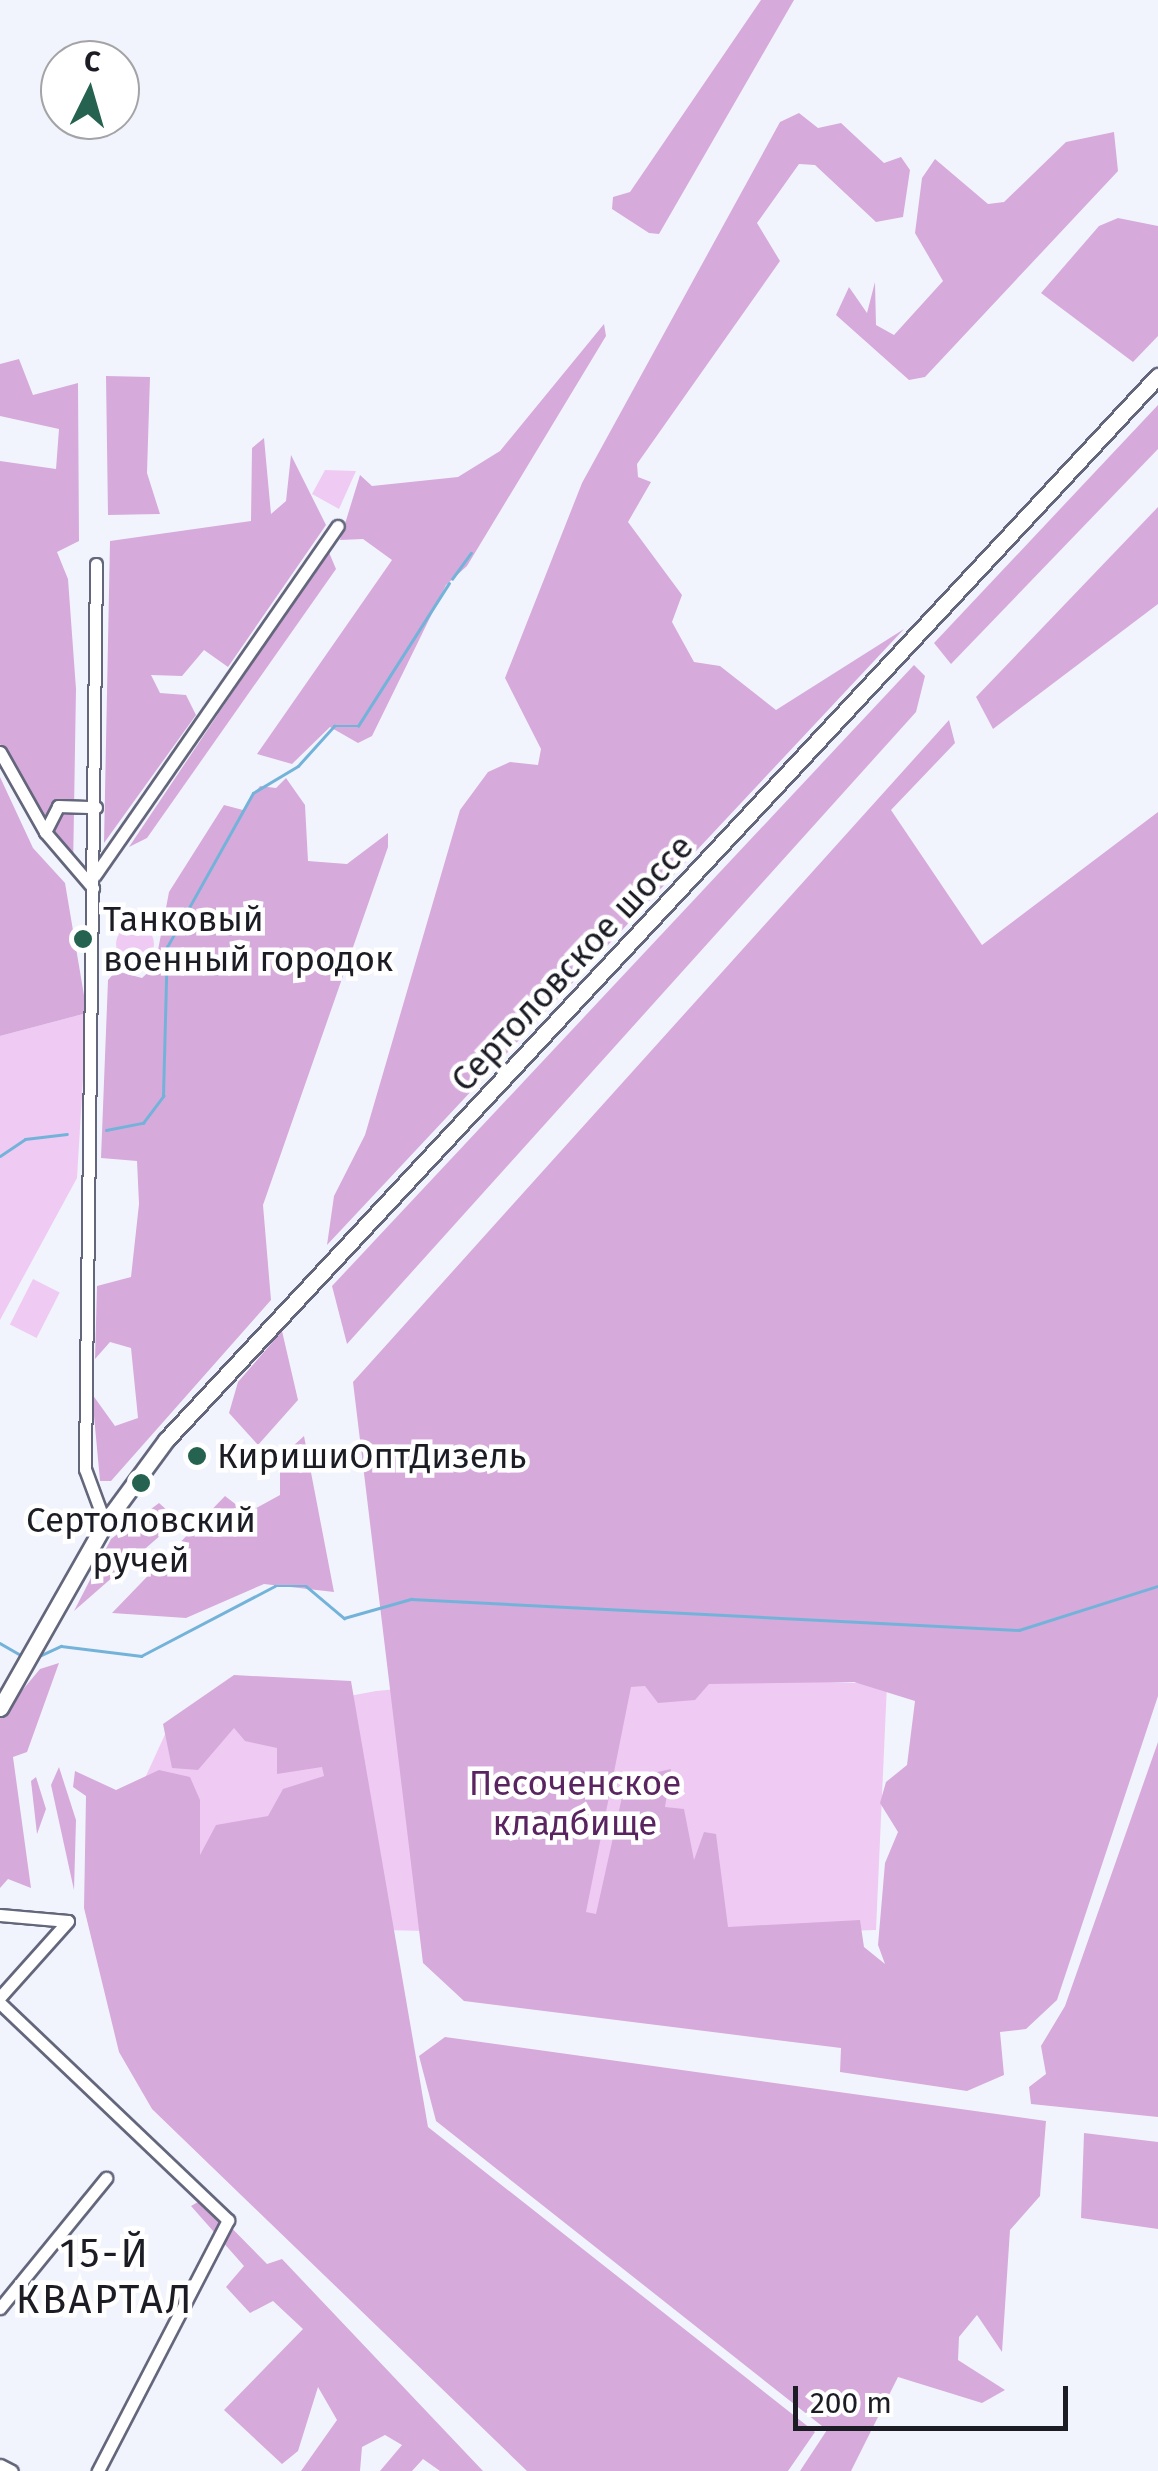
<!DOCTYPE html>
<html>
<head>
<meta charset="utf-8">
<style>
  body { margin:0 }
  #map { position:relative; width:1158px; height:2471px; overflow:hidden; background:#f2f4fd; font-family:"Fira Sans",sans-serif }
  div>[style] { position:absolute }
  .green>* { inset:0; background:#efcbf3; transform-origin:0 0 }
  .round { border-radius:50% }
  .forest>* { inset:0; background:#d7aadc }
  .stream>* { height:2.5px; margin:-1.25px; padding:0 1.25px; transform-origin:1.25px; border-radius:1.25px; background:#74b3d9 }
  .roads { filter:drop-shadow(2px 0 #64677c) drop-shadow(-2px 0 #64677c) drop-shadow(0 2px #64677c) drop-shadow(0 -2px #64677c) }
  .street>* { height:11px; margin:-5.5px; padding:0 5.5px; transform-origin:5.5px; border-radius:5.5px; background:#fff }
  .secondary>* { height:15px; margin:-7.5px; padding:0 7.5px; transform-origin:7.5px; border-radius:7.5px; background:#fff }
  .dots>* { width:28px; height:28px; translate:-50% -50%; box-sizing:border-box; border:5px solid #fff; border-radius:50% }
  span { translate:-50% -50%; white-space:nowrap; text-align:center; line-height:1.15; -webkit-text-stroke:9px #fff; paint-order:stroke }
  .poi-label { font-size:35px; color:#1b1c24 }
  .left { translate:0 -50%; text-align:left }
  .street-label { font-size:35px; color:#1b1c24 }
  .park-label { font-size:35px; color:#592460 }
  .quarter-label { font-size:40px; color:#1b1c24; letter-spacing:2.5px }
  .north { position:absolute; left:40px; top:40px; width:100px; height:100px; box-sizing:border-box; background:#fff; border:2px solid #a4a4a7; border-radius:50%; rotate:5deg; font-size:28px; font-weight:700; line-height:40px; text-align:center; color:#1b1c24 }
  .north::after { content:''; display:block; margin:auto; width:35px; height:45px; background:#256350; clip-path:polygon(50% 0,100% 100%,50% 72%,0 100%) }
  .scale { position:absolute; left:793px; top:2386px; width:275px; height:45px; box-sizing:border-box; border:5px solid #1b1c24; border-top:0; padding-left:12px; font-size:30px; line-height:35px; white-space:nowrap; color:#1b1c24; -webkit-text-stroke:8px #fff; paint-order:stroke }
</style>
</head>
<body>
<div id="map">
  <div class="green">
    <div style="clip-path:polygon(325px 470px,356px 471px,339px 509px,312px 494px)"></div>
    <div class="round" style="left:116px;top:925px;width:38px;height:38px"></div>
    <div style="clip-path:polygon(87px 1013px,77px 1178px,0 1320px,0 1036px)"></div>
    <div style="left:33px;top:1279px;width:30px;height:51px;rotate:27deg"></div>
    <div style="clip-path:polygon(570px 1673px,887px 1684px,876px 1930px,680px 1937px,88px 1923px,86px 1907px,167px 1730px,376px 1691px)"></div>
  </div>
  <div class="forest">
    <div style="clip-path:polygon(761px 0,794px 0,659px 234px,649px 233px,612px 209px,613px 197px,630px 192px)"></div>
    <div style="clip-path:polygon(799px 113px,818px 128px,841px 123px,884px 163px,901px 157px,910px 170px,903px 217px,876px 222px,815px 165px,799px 164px,757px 223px,780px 261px,637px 464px,638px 477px,651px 482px,628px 522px,682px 595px,672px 622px,694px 662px,720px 666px,776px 710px,904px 629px,327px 1245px,334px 1196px,365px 1135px,460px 810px,488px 772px,510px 762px,538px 765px,541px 749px,505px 678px,582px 483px,780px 122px)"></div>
    <div style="clip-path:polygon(1114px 132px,1118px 171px,925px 377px,909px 380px,836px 315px,849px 287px,867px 313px,875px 282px,876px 325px,894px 335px,943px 281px,915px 233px,922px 178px,935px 159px,988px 204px,1004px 202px,1066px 142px)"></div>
    <div style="clip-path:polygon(1118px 218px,1158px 226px,1158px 336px,1133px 362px,1041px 293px,1099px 226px)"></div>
    <div style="clip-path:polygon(604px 324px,606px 336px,467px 566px,446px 585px,372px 736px,358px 743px,330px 727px,292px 764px,257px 754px,392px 560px,363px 539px,340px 540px,360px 475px,372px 486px,458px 477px,500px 451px)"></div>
    <div style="clip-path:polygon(19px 359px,33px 395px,78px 383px,79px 541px,57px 552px,68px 579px,76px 689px,73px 871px,0 744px,0 461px,56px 469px,59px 429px,0 416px,0 364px)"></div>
    <div style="clip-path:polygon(106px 376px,150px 377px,147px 473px,160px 514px,108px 515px)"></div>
    <div style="clip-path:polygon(1158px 405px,1158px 449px,951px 664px,934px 643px)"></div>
    <div style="clip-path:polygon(264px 438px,271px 514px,286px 501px,291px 455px,326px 525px,228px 667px,204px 650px,182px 676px,151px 675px,160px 693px,186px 695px,196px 715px,104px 843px,110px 541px,251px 521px,252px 448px)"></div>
    <div style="clip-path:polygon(1158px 507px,1158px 604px,993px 729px,976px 697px)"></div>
    <div style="clip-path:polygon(328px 550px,336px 569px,147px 838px,129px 847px)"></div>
    <div style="clip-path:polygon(914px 665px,925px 676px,916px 712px,347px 1344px,332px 1286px)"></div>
    <div style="clip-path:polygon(evenodd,949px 720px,955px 743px,891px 810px,982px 945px,1158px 812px,1158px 1696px,1057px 2000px,1026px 2029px,1000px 2032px,1004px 2075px,967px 2091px,840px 2072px,841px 2048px,464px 2001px,423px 1963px,353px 1382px,949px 720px,854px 1682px,915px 1701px,907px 1765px,886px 1782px,880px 1803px,898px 1832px,885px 1863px,878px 1945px,885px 1964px,864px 1947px,860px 1920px,728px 1927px,716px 1834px,704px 1832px,694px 1860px,684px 1809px,665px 1807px,671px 1769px,626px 1779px,596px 1914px,586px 1912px,631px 1687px,645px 1686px,658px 1703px,695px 1700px,709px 1684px,854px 1682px)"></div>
    <div style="clip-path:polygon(0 777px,33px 848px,65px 883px,87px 1013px,0 1036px)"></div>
    <div style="clip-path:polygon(286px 778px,305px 805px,308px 861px,347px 864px,388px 833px,388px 847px,263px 1205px,271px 1300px,111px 1481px,100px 1481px,92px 1394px,115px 1426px,138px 1418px,131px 1348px,110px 1342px,95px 1359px,97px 1286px,131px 1277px,139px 1204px,137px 1161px,101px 1158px,108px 980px,116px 971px,142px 978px,155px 966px,169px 892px,224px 805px,243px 810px,260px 786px,276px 788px)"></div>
    <div style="clip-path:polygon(282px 1331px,298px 1400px,258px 1445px,229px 1413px,238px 1382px)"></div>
    <div style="clip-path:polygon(304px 1436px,334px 1592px,264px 1584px,186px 1618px,112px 1613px,225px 1496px,247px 1513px,280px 1495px,280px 1458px)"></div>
    <div style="clip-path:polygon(159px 1503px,178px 1520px,74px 1611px,111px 1539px)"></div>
    <div style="clip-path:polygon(59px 1663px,27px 1752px,13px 1757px,31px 1888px,8px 1879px,0 1888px,0 1717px,40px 1669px)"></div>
    <div style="clip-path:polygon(234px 1675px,351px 1681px,428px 2127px,815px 2432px,788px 2471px,527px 2471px,152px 2109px,119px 2052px,84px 1908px,86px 1796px,73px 1787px,75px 1771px,116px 1790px,159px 1770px,190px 1777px,200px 1800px,200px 1855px,216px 1825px,268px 1816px,283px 1789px,324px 1776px,322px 1767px,277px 1774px,277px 1748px,245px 1741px,234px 1728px,198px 1770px,172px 1768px,163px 1724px)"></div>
    <div style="clip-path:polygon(1158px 1742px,1158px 2117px,1031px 2104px,1029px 2087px,1046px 2074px,1041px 2046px,1065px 2006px)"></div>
    <div style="clip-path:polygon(59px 1767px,76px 1820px,74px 1890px,51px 1785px)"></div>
    <div style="clip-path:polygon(36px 1777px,46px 1809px,37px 1834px,31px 1781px)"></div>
    <div style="clip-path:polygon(445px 2037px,1046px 2121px,1040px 2196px,1010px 2230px,1002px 2352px,977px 2315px,959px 2337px,958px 2360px,1005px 2390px,982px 2403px,898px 2377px,851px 2471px,800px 2471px,827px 2430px,436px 2121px,419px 2056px)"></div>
    <div style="clip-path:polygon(1084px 2133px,1158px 2142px,1158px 2229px,1081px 2218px)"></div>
    <div style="clip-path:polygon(203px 2199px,267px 2264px,282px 2259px,483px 2471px,440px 2471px,423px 2459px,412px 2471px,380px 2471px,402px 2445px,385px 2435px,362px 2447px,360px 2471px,301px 2471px,337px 2420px,318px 2387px,298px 2451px,282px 2464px,224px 2410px,303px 2329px,273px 2301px,250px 2313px,226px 2287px,244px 2266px,191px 2206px)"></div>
  </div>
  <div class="stream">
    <div style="left:452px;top:579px;width:32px;rotate:-54deg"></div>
    <div style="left:106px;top:1130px;width:38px;rotate:-11deg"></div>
    <div style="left:143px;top:1123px;width:34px;rotate:-53deg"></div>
    <div style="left:163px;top:1096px;width:149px;rotate:-88.5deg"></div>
    <div style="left:167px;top:947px;width:176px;rotate:-60.8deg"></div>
    <div style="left:253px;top:793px;width:52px;rotate:-31deg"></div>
    <div style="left:298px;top:766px;width:54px;rotate:-48deg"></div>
    <div style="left:334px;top:726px;width:24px"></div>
    <div style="left:358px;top:726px;width:169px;rotate:-57.5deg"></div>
    <div style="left:0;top:1156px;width:30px;rotate:-34deg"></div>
    <div style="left:25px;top:1139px;width:42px;rotate:-6.8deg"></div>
    <div style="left:0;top:1643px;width:24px;rotate:30deg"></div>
    <div style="left:33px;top:1659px;width:31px;rotate:-25deg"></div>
    <div style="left:61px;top:1646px;width:81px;rotate:7.1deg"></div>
    <div style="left:141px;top:1656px;width:151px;rotate:-27.6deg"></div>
    <div style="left:275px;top:1586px;width:31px"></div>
    <div style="left:306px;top:1586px;width:50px;rotate:40.1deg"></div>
    <div style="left:344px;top:1618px;width:70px;rotate:-15.8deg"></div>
    <div style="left:411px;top:1599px;width:609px;rotate:2.92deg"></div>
    <div style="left:1019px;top:1630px;width:146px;rotate:-17.6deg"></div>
  </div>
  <div class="roads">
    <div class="street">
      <div style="left:96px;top:564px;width:905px;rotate:90.7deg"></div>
      <div style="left:85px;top:1469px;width:58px;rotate:69.7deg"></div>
      <div style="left:0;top:752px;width:92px;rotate:60.6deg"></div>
      <div style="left:45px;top:832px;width:74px;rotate:49.4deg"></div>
      <div style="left:45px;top:832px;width:29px;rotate:-63deg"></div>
      <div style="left:58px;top:806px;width:38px;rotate:2deg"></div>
      <div style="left:95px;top:875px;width:425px;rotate:-55.2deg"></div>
      <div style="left:0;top:1915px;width:68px;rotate:5deg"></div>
      <div style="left:68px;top:1921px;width:102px;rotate:131.8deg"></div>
      <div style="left:0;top:2003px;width:315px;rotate:43.6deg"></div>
      <div style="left:228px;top:2220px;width:283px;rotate:117.4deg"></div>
      <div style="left:0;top:2308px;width:168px;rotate:-50.8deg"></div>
      <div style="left:0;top:2465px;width:13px;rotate:27deg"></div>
    </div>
    <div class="secondary">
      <div style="left:0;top:1708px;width:213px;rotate:-60.4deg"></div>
      <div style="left:105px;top:1523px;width:103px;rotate:-53.7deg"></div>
      <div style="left:166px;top:1440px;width:1455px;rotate:-47.01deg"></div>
    </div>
  </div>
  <div class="dots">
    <div style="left:83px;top:939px;background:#256350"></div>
    <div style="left:197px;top:1456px;background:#256350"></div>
    <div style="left:141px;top:1483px;background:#256350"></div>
  </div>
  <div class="poi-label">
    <span class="left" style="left:103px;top:939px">Танковый<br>военный городок</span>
    <span class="left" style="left:217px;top:1456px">КиришиОптДизель</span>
    <span style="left:141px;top:1540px">Сертоловский<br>ручей</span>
  </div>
  <div class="street-label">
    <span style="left:572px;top:963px;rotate:-47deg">Сертоловское шоссе</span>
  </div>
  <div class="park-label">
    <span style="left:575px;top:1803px">Песоченское<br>кладбище</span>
  </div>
  <div class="quarter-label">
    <span style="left:105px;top:2277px">15-Й<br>КВАРТАЛ</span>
  </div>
  <div class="north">С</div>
  <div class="scale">200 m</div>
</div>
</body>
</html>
